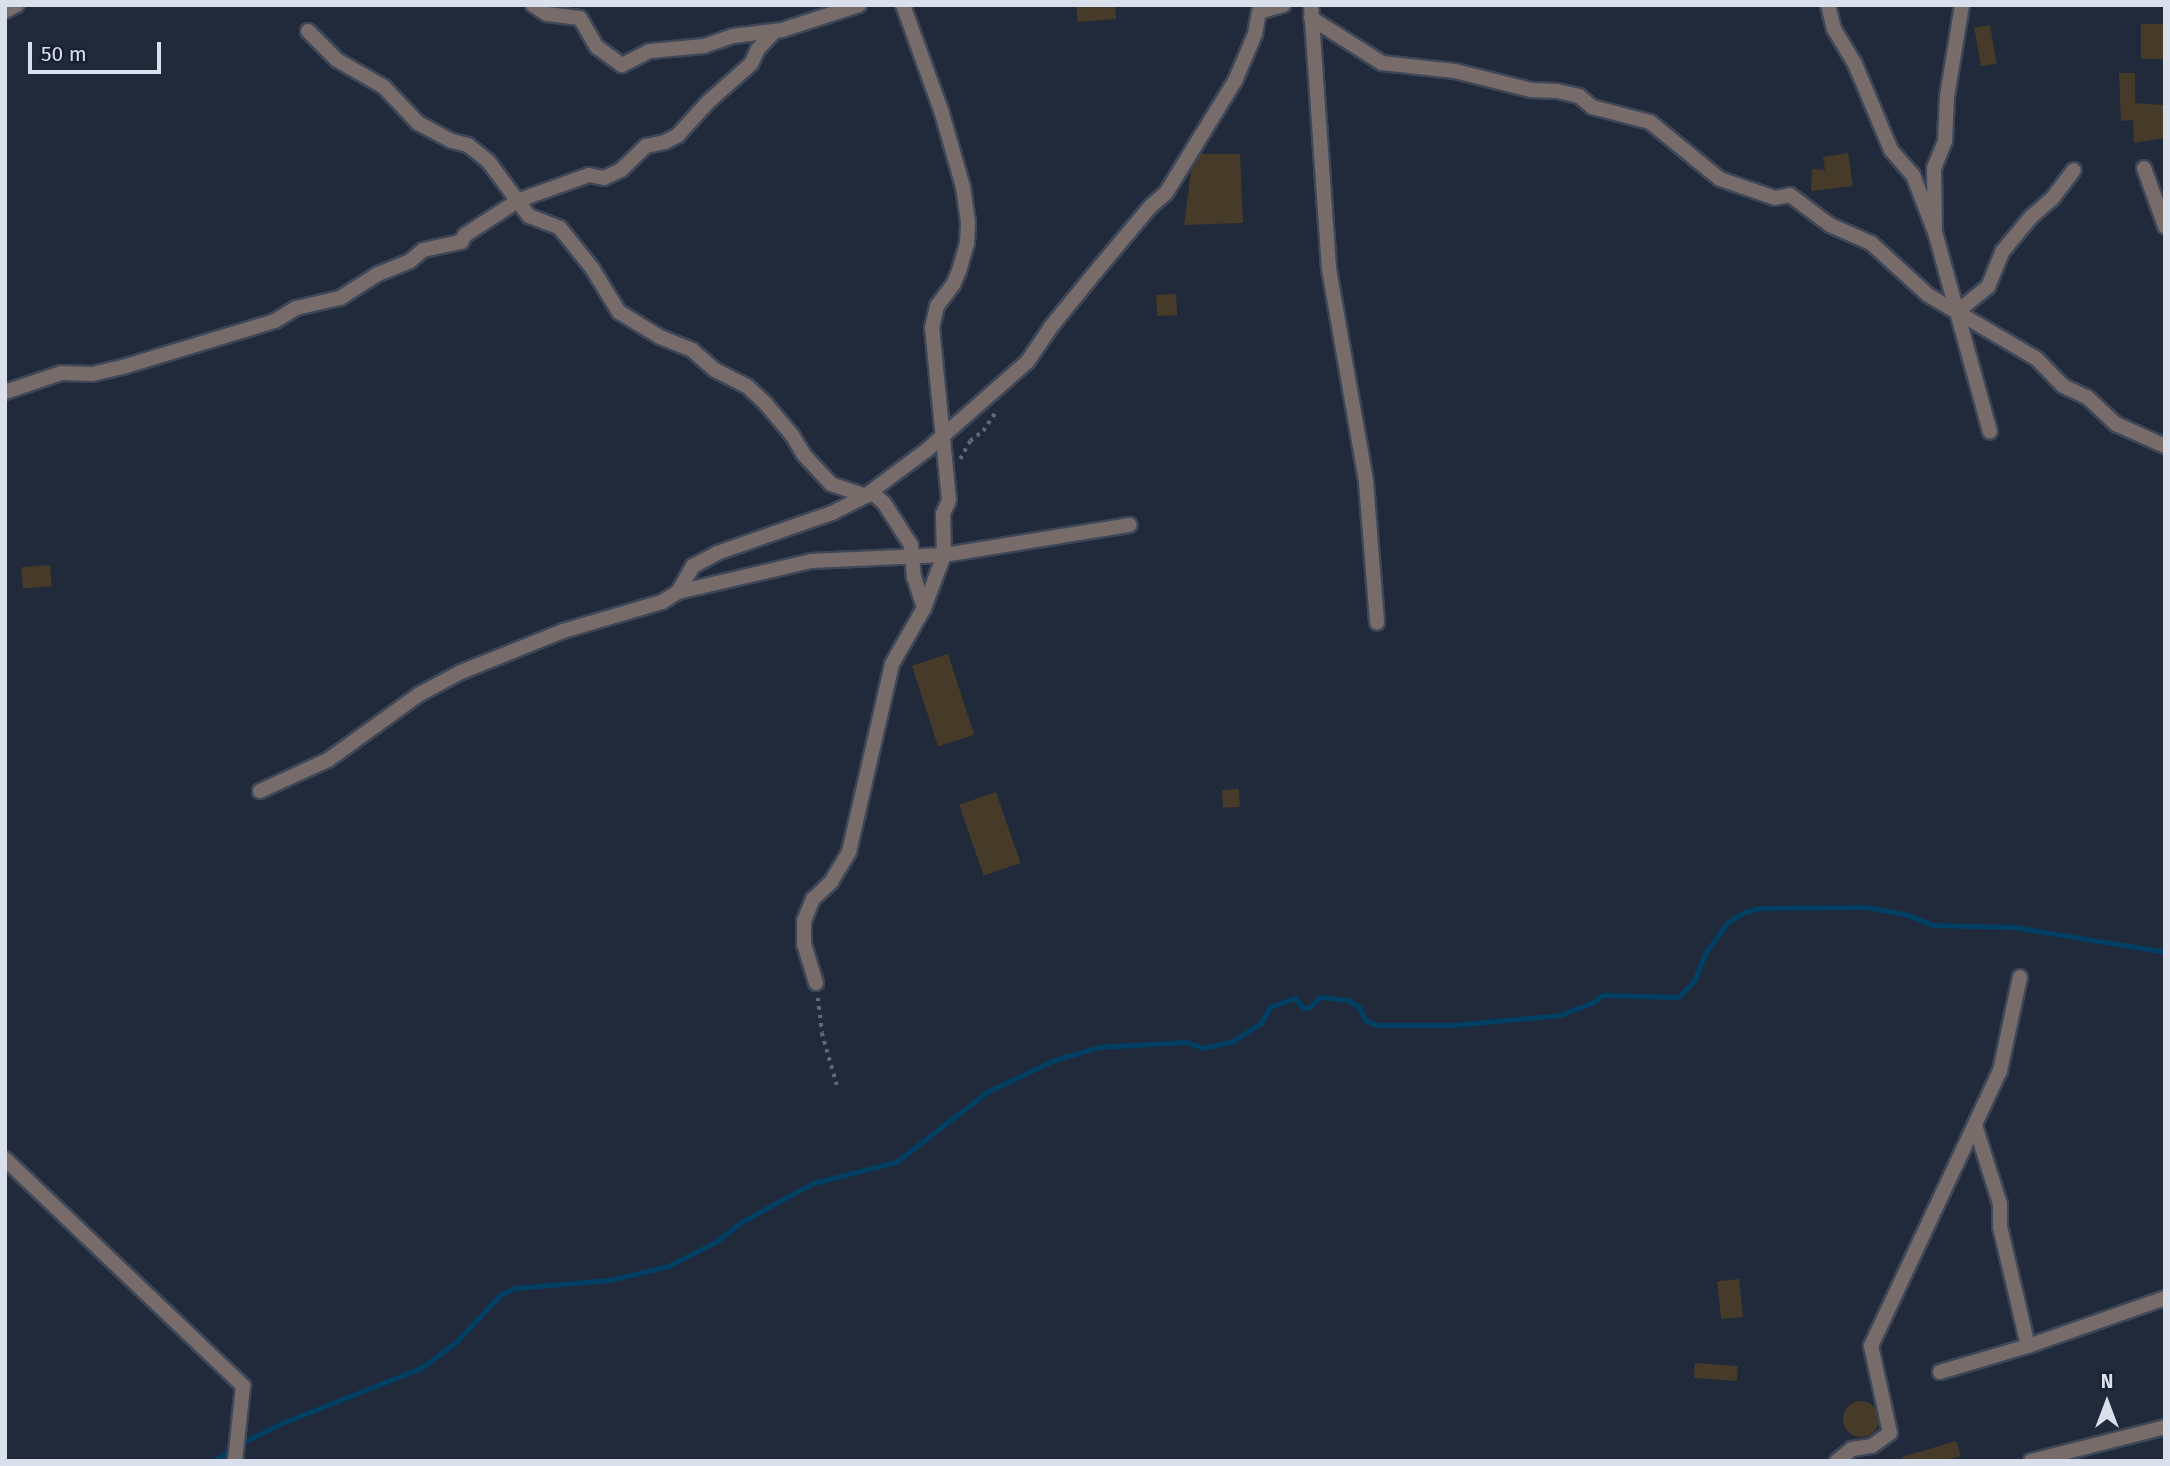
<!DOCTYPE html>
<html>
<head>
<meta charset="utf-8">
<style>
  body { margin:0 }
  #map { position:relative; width:2170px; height:1466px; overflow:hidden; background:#212a3b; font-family:"Fira Sans",sans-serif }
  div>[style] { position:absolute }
  .stream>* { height:5px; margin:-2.5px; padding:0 2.5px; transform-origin:2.5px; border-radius:2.5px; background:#004064 }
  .building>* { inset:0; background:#463a28; transform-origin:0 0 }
  .round { border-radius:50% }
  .path>* { height:3.5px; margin-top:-1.75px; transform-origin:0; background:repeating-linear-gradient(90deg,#616979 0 3.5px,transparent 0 8.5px) }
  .roads { filter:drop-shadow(2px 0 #3e4757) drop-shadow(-2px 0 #3e4757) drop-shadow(0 2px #3e4757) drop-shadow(0 -2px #3e4757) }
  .street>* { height:14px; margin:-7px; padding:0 7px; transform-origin:7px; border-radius:7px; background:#786c6a }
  span { translate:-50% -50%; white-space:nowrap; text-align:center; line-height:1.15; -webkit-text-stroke:5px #182031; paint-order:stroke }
  .frame { position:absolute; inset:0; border:7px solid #d9dfeb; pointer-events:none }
  .north { position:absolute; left:2072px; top:1368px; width:70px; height:70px; -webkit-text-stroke:5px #182031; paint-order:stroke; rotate:0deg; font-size:19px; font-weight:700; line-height:28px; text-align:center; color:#d9dfeb }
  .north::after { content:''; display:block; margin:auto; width:24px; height:32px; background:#d9dfeb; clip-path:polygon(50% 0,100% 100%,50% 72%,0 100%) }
  .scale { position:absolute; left:28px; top:42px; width:133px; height:32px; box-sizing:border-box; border:4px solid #d9dfeb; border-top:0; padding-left:9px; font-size:21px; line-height:24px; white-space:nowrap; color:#d9dfeb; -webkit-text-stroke:5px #182031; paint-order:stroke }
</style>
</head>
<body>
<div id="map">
  <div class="stream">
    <div style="left:215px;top:1461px;width:25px;rotate:-37deg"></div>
    <div style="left:235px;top:1446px;width:52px;rotate:-26.1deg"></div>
    <div style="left:282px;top:1423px;width:149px;rotate:-21.6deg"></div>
    <div style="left:421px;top:1368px;width:44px;rotate:-36.6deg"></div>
    <div style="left:456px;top:1342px;width:64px;rotate:-46.9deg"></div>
    <div style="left:500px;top:1295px;width:17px;rotate:-25deg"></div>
    <div style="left:515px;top:1288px;width:95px;rotate:-4.8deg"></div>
    <div style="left:610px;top:1280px;width:60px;rotate:-13.6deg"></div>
    <div style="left:668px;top:1266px;width:55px;rotate:-27deg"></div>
    <div style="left:717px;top:1241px;width:33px;rotate:-38deg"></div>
    <div style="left:743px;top:1221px;width:80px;rotate:-28.5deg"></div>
    <div style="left:813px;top:1183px;width:86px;rotate:-14.2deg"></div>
    <div style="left:896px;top:1162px;width:115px;rotate:-37.6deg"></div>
    <div style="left:987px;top:1092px;width:72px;rotate:-25.5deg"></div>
    <div style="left:1052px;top:1061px;width:48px;rotate:-16.9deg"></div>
    <div style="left:1098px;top:1047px;width:88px;rotate:-3.3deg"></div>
    <div style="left:1186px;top:1042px;width:18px;rotate:19deg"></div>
    <div style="left:1203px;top:1048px;width:31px;rotate:-13deg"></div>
    <div style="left:1233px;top:1041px;width:33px;rotate:-33deg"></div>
    <div style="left:1261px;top:1023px;width:18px;rotate:-61deg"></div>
    <div style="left:1270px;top:1007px;width:27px;rotate:-20deg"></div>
    <div style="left:1295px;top:998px;width:13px;rotate:51deg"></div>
    <div style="left:1303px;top:1008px;width:7px;rotate:-8deg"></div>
    <div style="left:1310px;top:1007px;width:14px;rotate:-45deg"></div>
    <div style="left:1320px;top:997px;width:28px;rotate:6deg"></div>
    <div style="left:1348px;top:1000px;width:13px;rotate:32deg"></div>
    <div style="left:1359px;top:1007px;width:14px;rotate:65deg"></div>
    <div style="left:1365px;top:1020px;width:12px;rotate:24deg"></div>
    <div style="left:1376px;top:1025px;width:77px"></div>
    <div style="left:1453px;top:1025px;width:107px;rotate:-5.3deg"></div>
    <div style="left:1560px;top:1015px;width:36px;rotate:-21deg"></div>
    <div style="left:1594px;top:1002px;width:11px;rotate:-41deg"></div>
    <div style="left:1602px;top:995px;width:76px;rotate:1.5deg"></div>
    <div style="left:1678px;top:997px;width:23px;rotate:-45deg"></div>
    <div style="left:1694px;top:981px;width:31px;rotate:-68deg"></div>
    <div style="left:1706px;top:952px;width:36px;rotate:-54deg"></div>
    <div style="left:1727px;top:923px;width:20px;rotate:-33deg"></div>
    <div style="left:1744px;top:912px;width:16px;rotate:-14deg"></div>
    <div style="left:1760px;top:908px;width:106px;rotate:-0.5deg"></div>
    <div style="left:1866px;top:907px;width:43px;rotate:10.8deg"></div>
    <div style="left:1908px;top:915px;width:27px;rotate:22deg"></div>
    <div style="left:1933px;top:925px;width:80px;rotate:1.4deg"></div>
    <div style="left:2013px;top:927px;width:154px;rotate:9.3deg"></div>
  </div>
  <div class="building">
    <div style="clip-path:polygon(1076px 5px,1115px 5px,1116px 19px,1078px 22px)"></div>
    <div style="left:2141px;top:24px;width:24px;height:35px"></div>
    <div style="left:1990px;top:25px;width:39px;height:16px;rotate:80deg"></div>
    <div style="clip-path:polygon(2119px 73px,2135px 73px,2135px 103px,2165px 105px,2165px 138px,2134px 143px,2133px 120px,2121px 121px)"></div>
    <div style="clip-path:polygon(1848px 153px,1853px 186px,1811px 191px,1812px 169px,1825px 170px,1823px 157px)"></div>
    <div style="clip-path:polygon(1201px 154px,1240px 154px,1243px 223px,1184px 225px,1191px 171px)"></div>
    <div style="left:1176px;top:294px;width:21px;height:20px;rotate:87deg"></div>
    <div style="left:50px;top:565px;width:21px;height:29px;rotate:85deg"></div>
    <div style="left:948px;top:654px;width:85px;height:38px;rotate:72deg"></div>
    <div style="left:1239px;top:789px;width:18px;height:17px;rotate:87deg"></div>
    <div style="left:996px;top:792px;width:75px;height:39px;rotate:71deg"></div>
    <div style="left:1739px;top:1279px;width:38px;height:22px;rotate:84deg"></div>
    <div style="left:1695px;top:1363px;width:43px;height:15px;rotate:4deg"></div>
    <div class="round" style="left:1843px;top:1401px;width:36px;height:36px"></div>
    <div style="clip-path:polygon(1956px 1441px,1961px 1456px,1943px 1461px,1903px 1461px,1902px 1457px)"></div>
  </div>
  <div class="path">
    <div style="left:960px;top:459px;width:21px;rotate:-61deg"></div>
    <div style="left:970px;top:441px;width:16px;rotate:-38deg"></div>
    <div style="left:983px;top:431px;width:22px;rotate:-56deg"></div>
    <div style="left:818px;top:998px;width:35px;rotate:83deg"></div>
    <div style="left:822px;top:1033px;width:54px;rotate:73.9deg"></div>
  </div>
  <div class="roads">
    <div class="street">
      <div style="left:533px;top:5px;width:17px;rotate:33deg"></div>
      <div style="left:547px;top:14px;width:33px;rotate:7deg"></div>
      <div style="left:580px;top:18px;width:34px;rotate:60deg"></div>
      <div style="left:597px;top:47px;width:31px;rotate:36deg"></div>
      <div style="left:622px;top:65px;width:31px;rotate:-27deg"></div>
      <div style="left:650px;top:51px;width:54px;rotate:-5.3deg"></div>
      <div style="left:704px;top:46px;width:31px;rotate:-19deg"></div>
      <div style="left:733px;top:36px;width:49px;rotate:-7deg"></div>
      <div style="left:782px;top:30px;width:81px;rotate:-18deg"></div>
      <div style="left:1311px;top:5px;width:265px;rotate:86.1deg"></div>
      <div style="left:1329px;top:269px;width:216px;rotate:80.1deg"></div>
      <div style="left:1366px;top:482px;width:141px;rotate:85.5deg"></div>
      <div style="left:1828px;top:5px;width:25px;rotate:76deg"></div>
      <div style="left:1834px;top:29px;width:41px;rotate:59deg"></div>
      <div style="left:1855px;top:64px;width:93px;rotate:67.3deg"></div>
      <div style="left:1891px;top:150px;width:33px;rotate:49deg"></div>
      <div style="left:1913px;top:175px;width:59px;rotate:69.1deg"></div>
      <div style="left:1962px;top:5px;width:93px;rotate:99.3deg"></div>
      <div style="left:1947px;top:97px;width:44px;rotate:92.6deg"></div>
      <div style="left:1945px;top:141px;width:29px;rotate:112deg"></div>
      <div style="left:1934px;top:168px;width:64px;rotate:89.1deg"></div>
      <div style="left:1935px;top:232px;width:207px;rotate:74.6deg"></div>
      <div style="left:5px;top:11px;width:13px;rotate:-27deg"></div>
      <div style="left:1311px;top:18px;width:84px;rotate:32.4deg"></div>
      <div style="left:1382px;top:63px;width:73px;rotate:6.3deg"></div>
      <div style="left:1455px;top:71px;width:78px;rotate:14deg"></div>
      <div style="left:1531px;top:90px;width:26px;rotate:2deg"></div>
      <div style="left:1557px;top:91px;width:23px;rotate:13deg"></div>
      <div style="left:1579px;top:96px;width:17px;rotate:40deg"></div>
      <div style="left:1592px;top:107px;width:60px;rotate:14.5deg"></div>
      <div style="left:1650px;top:122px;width:90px;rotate:39.2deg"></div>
      <div style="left:1720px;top:179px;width:58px;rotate:19.1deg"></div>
      <div style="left:1775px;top:198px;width:15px;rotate:-11deg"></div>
      <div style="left:1790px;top:195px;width:50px;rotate:36.9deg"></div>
      <div style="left:1830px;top:225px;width:45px;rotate:23.7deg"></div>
      <div style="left:1871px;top:243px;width:77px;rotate:42.4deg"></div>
      <div style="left:1928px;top:295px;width:126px;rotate:30.4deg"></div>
      <div style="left:2037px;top:359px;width:37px;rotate:46deg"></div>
      <div style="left:2063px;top:386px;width:26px;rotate:25deg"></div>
      <div style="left:2087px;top:397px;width:40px;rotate:43deg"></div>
      <div style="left:2116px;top:424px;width:54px;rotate:24.2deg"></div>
      <div style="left:308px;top:31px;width:41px;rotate:45deg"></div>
      <div style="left:337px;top:60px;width:54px;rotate:29.9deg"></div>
      <div style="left:384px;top:87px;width:50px;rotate:46.6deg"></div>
      <div style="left:418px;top:123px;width:38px;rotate:28deg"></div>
      <div style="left:452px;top:141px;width:16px;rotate:14deg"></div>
      <div style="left:468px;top:145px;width:26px;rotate:39deg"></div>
      <div style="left:488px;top:161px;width:69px;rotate:53.3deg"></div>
      <div style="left:529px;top:216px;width:33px;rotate:21deg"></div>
      <div style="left:560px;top:228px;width:51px;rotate:51.3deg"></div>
      <div style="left:592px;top:268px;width:52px;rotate:58.5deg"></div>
      <div style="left:619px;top:312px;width:48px;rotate:31.4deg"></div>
      <div style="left:660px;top:337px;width:35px;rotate:22deg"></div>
      <div style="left:692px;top:350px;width:30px;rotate:41deg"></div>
      <div style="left:715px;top:370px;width:37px;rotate:27deg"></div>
      <div style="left:748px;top:387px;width:25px;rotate:43deg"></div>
      <div style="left:766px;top:404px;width:40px;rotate:50deg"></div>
      <div style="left:792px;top:435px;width:23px;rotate:59deg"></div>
      <div style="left:804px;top:455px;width:40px;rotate:47deg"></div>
      <div style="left:831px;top:484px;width:36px;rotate:19deg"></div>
      <div style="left:865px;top:496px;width:9px;rotate:-13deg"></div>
      <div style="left:874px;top:494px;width:13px;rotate:42deg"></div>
      <div style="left:884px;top:503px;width:50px;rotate:57.3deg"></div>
      <div style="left:911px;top:545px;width:32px;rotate:85deg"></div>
      <div style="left:914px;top:577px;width:33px;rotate:72deg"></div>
      <div style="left:2144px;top:168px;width:62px;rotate:70.1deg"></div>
      <div style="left:1958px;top:311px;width:38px;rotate:-39deg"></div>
      <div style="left:1988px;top:287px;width:38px;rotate:-68deg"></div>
      <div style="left:2002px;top:252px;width:45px;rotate:-50.4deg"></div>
      <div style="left:2031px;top:217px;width:28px;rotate:-41deg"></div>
      <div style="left:2052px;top:199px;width:36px;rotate:-53deg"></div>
      <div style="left:5px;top:392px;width:59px;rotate:-18.7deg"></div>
      <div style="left:61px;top:373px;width:31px;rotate:2deg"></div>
      <div style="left:92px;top:374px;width:35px;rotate:-13deg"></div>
      <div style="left:126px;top:366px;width:156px;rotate:-16.8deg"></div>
      <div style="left:275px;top:321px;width:25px;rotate:-32deg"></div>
      <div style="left:296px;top:308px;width:45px;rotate:-12.8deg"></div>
      <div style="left:340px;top:298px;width:45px;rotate:-32.3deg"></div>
      <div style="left:378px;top:274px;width:35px;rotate:-22deg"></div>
      <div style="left:410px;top:261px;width:17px;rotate:-40deg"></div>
      <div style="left:423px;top:250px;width:39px;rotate:-12deg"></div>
      <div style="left:461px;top:242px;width:8px;rotate:-60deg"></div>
      <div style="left:465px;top:235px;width:64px;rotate:-32.9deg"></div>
      <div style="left:519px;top:200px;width:74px;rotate:-19.7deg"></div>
      <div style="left:589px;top:175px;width:15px;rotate:11deg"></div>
      <div style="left:604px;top:178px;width:19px;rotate:-25deg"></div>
      <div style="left:621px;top:170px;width:35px;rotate:-44deg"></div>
      <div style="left:646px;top:146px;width:19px;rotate:-12deg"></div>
      <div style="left:665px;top:142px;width:15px;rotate:-28deg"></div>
      <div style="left:678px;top:135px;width:45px;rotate:-47.7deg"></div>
      <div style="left:708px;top:102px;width:57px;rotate:-41.5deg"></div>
      <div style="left:751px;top:64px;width:17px;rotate:-65deg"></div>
      <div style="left:758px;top:49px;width:23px;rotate:-47deg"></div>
      <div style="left:678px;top:592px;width:137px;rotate:-13.1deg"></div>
      <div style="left:811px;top:561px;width:133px;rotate:-2.6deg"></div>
      <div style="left:944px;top:555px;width:188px;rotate:-9.2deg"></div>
      <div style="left:260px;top:791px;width:75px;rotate:-24.5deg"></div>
      <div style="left:328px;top:760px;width:111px;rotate:-35.8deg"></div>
      <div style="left:418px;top:695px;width:49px;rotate:-28.1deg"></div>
      <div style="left:461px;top:672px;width:110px;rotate:-21.9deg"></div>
      <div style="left:563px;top:631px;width:103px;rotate:-16.3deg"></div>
      <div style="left:662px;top:602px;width:19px;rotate:-32deg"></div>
      <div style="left:678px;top:592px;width:30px;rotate:-60deg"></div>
      <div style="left:693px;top:566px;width:27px;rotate:-28deg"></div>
      <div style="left:717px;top:553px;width:122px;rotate:-19.2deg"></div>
      <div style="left:832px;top:513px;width:37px;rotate:-27deg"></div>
      <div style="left:865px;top:496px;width:79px;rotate:-36.7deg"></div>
      <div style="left:928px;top:449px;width:133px;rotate:-41.3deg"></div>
      <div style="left:1028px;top:361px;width:40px;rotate:-56deg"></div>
      <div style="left:1050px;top:328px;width:68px;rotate:-50.9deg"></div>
      <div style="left:1093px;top:275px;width:90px;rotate:-50deg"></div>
      <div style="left:1151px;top:206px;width:20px;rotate:-41deg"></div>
      <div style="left:1166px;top:193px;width:132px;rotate:-58.4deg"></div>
      <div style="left:1235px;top:81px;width:51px;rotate:-66.9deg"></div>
      <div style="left:1255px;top:34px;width:22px;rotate:-80deg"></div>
      <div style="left:1259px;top:12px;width:25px;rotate:-16deg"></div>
      <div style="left:816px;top:983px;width:41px;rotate:-107.1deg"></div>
      <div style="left:804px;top:944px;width:23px;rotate:-90deg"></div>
      <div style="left:804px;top:921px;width:24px;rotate:-68deg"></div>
      <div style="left:813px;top:899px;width:25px;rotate:-43deg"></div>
      <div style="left:831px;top:882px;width:35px;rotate:-59deg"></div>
      <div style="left:849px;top:852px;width:193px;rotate:-77.1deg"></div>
      <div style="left:892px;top:664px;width:64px;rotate:-60.3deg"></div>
      <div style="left:924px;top:608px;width:57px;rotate:-69.3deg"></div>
      <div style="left:944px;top:555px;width:41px;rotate:-91.4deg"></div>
      <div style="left:943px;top:514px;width:15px;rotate:-67deg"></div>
      <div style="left:949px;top:500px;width:173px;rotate:-95.6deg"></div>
      <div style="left:932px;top:328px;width:23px;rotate:-77deg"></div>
      <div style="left:937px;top:306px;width:26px;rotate:-53deg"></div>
      <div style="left:953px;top:285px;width:15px;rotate:-67deg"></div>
      <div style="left:959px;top:271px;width:29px;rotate:-74deg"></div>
      <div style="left:967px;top:243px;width:21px;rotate:-87deg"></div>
      <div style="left:968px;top:222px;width:35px;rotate:-98deg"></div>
      <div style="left:963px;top:187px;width:80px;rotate:-105.9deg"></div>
      <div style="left:941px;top:110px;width:112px;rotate:-109.9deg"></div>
      <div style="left:5px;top:1159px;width:329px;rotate:43.6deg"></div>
      <div style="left:243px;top:1386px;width:75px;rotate:96.1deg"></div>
      <div style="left:2028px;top:1346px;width:145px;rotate:-19.3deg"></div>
      <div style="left:1940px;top:1372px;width:92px;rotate:-16.5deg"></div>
      <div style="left:2028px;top:1346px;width:122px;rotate:-103.2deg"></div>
      <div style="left:2000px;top:1227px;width:23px;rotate:-90deg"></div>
      <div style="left:2000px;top:1204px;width:83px;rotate:-107.6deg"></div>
      <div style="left:1837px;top:1461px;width:19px;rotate:-39deg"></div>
      <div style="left:1852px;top:1449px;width:20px;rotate:-9deg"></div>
      <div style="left:1872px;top:1446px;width:22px;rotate:-36deg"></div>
      <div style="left:1890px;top:1433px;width:89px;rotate:-102.3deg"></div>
      <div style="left:1871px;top:1346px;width:304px;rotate:-64.9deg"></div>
      <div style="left:2000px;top:1071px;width:96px;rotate:-78deg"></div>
      <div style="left:2031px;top:1461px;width:138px;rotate:-14.2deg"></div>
    </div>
  </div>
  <div class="frame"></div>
  <div class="north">N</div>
  <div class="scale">50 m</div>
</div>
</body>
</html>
